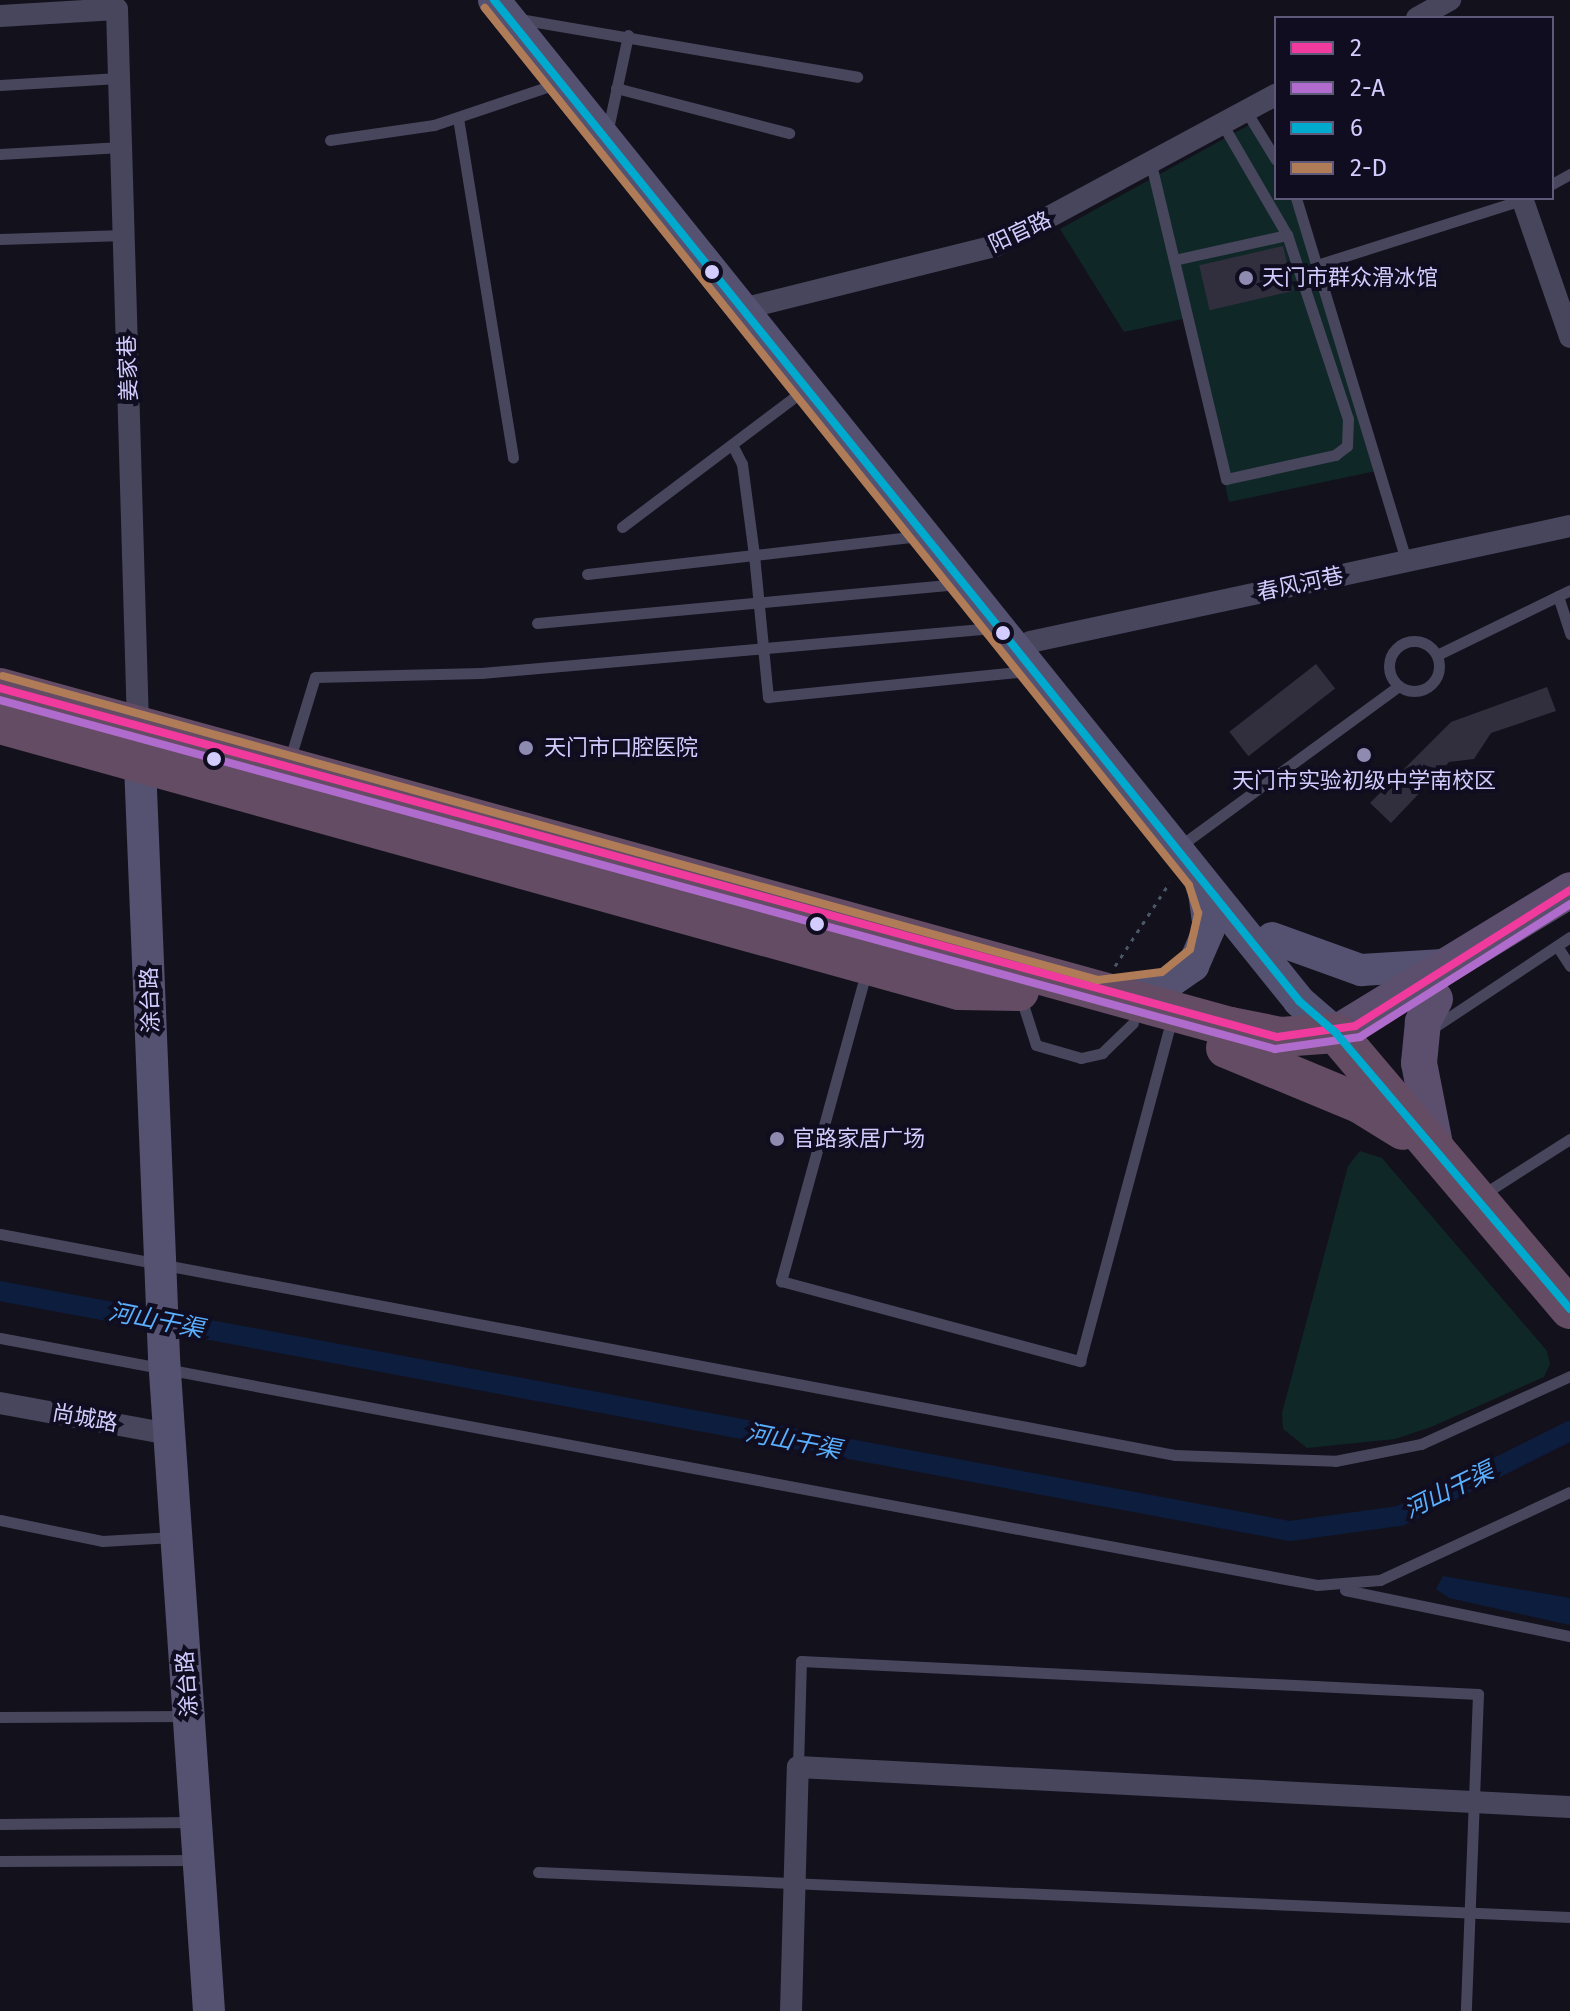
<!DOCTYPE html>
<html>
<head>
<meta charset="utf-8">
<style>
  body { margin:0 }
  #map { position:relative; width:1570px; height:2011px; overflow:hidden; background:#13111c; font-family:"Fira Sans","Noto Sans SC",sans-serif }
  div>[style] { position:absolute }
  .green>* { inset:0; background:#102727 }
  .water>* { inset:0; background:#0c1d3d }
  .canal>* { height:20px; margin:-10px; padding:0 10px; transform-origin:10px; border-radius:10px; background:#0c1d3d }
  .building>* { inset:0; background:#312e3e; transform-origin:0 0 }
  .path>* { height:3px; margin-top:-1.5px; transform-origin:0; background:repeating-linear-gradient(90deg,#4a5866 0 4px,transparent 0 10px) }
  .lane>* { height:11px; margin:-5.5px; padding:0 5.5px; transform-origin:5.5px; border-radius:5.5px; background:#47465d }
  .lane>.ring { margin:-5.5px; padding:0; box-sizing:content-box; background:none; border:11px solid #47465d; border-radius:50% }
  .street>* { height:22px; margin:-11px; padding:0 11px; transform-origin:11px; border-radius:11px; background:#47465d }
  .secondary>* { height:32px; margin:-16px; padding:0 16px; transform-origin:16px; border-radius:16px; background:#545270 }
  .primary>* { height:36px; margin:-18px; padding:0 18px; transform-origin:18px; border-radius:18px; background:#5c4f6e }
  .highway>* { height:40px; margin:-20px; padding:0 20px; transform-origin:20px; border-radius:20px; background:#634c64 }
  .bus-1>* { height:8px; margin:-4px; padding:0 4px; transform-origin:4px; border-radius:4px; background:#f13a9d }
  .bus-2>* { height:8px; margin:-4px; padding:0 4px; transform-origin:4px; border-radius:4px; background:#b06ccc }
  .bus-3>* { height:8px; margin:-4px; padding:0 4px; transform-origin:4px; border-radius:4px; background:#00a9ce }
  .bus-4>* { height:8px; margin:-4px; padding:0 4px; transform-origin:4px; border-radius:4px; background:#b07c57 }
  .dots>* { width:22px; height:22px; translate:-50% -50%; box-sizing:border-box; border:4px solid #100d20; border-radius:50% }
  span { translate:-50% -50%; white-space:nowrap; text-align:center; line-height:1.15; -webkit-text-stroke:8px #100d20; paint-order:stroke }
  .street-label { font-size:22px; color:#d2ccff }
  .poi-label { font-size:22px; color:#d2ccff }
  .left { translate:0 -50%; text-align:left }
  .water-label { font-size:24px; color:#5aaffe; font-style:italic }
  .legend { position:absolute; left:1274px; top:16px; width:280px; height:184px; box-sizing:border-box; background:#100d20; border:2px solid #5e5979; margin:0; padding:10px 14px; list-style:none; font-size:24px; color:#d2ccff }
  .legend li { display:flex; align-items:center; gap:16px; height:40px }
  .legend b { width:40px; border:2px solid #5e5979 }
</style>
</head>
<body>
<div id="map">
  <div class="green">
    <div style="clip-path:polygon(1249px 125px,1276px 167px,1276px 198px,1293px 198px,1381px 470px,1229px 502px,1187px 318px,1124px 332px,1060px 229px)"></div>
    <div style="clip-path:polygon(1360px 1151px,1382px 1158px,1547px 1351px,1550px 1364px,1544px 1377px,1431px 1427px,1395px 1439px,1307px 1448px,1283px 1429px,1282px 1413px,1348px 1166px)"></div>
  </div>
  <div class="water">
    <div style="clip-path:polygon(1443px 1576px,1570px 1598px,1570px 1625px,1449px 1598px,1436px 1589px)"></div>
  </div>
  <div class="canal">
    <div style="left:0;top:1291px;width:1312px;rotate:10.54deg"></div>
    <div style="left:1290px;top:1531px;width:111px;rotate:-7.8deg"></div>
    <div style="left:1400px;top:1516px;width:190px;rotate:-26.6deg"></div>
  </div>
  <div class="building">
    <div style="left:1283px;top:246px;width:46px;height:86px;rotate:77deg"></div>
    <div style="left:1316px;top:664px;width:31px;height:110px;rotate:52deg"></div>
    <div style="clip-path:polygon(1547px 687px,1556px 711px,1491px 733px,1474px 759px,1449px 762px,1391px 823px,1370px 803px,1451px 722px)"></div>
  </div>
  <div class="path">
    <div style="left:1115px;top:966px;width:100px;rotate:-56.8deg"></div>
  </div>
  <div class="lane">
    <div style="left:525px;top:20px;width:337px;rotate:9.7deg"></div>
    <div style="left:0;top:85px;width:119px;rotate:-3.4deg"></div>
    <div style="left:616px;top:88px;width:179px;rotate:14.6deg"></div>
    <div style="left:1246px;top:111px;width:57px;rotate:58.5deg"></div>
    <div style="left:458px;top:118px;width:344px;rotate:80.8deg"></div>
    <div style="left:609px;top:124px;width:91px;rotate:-77.9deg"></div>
    <div style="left:330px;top:140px;width:105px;rotate:-8.2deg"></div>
    <div style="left:434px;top:125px;width:132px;rotate:-18.6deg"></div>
    <div style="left:0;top:154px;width:121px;rotate:-3.3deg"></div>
    <div style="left:1151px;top:164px;width:324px;rotate:76.6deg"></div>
    <div style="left:1226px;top:479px;width:112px;rotate:-12.4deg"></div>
    <div style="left:1335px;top:455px;width:15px;rotate:-37deg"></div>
    <div style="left:1347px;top:446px;width:27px;rotate:-88deg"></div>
    <div style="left:1348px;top:419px;width:194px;rotate:-108.3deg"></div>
    <div style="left:1287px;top:235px;width:127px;rotate:-120.2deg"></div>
    <div style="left:1552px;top:184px;width:21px;rotate:-29deg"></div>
    <div style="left:1296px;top:198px;width:379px;rotate:73.1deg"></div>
    <div style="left:0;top:239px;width:124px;rotate:-1.8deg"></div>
    <div style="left:1174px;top:260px;width:116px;rotate:-12.5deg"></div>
    <div style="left:1320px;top:264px;width:215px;rotate:-17.6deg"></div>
    <div style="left:622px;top:527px;width:228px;rotate:-37deg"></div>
    <div style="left:919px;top:536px;width:166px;rotate:173.4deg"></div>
    <div style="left:754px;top:555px;width:143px;rotate:84.4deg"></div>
    <div style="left:768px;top:697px;width:261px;rotate:-5.7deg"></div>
    <div style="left:587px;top:574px;width:168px;rotate:-6.5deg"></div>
    <div style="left:754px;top:555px;width:92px;rotate:-97.5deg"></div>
    <div style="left:742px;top:464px;width:22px;rotate:-117deg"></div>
    <div style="left:1558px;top:596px;width:40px;rotate:72deg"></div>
    <div style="left:537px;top:623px;width:423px;rotate:-5.3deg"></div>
    <div class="ring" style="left:1389px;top:641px;width:39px;height:39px"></div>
    <div style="left:1437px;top:655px;width:148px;rotate:-26deg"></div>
    <div style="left:292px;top:752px;width:78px;rotate:-73deg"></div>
    <div style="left:315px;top:677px;width:166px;rotate:-1.4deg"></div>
    <div style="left:481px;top:673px;width:514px;rotate:-5.02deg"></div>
    <div style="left:1180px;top:846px;width:271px;rotate:-36.2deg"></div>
    <div style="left:1557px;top:946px;width:24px;rotate:57deg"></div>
    <div style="left:867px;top:969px;width:324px;rotate:105.4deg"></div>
    <div style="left:781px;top:1281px;width:310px;rotate:15deg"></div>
    <div style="left:1080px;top:1361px;width:341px;rotate:-75deg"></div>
    <div style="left:1020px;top:995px;width:52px;rotate:72.3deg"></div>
    <div style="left:1036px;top:1045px;width:47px;rotate:16.1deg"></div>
    <div style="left:1081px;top:1058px;width:22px;rotate:-13deg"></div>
    <div style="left:1102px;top:1053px;width:43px;rotate:-44.1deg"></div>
    <div style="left:1436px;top:1026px;width:161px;rotate:-33.6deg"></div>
    <div style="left:1482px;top:1195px;width:104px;rotate:-32.5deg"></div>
    <div style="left:0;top:1234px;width:1196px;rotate:10.65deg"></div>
    <div style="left:1175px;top:1455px;width:160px;rotate:2.1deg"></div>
    <div style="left:1335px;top:1461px;width:88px;rotate:-11.2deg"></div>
    <div style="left:1421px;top:1444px;width:164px;rotate:-24.5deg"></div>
    <div style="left:0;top:1338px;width:1340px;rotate:10.62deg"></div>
    <div style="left:1317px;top:1585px;width:63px;rotate:-4.5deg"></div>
    <div style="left:1380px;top:1580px;width:209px;rotate:-24.9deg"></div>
    <div style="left:0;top:1520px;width:104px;rotate:11.6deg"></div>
    <div style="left:102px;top:1541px;width:71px;rotate:-3.2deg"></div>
    <div style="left:1345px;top:1590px;width:230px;rotate:11.6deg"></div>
    <div style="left:0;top:1717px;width:187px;rotate:-0.3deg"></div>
    <div style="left:798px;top:1767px;width:106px;rotate:-88.4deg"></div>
    <div style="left:801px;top:1661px;width:678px;rotate:2.79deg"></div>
    <div style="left:1478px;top:1694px;width:317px;rotate:92.2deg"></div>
    <div style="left:0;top:1824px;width:192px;rotate:-0.6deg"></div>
    <div style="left:0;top:1861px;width:195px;rotate:-0.3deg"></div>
    <div style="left:538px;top:1872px;width:1033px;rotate:2.5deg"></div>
  </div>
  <div class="street">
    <div style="left:0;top:16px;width:117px;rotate:-3.4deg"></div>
    <div style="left:117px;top:9px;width:717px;rotate:88.32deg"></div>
    <div style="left:1417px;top:18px;width:38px;rotate:-29deg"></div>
    <div style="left:1522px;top:198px;width:147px;rotate:70.9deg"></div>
    <div style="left:742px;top:309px;width:261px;rotate:-14deg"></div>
    <div style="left:995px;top:246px;width:319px;rotate:-28.3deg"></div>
    <div style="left:1030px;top:642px;width:552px;rotate:-12.12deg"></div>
    <div style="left:0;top:1403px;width:172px;rotate:10.4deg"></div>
    <div style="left:791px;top:2011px;width:244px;rotate:-88.4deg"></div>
    <div style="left:798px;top:1767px;width:773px;rotate:2.97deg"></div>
  </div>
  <div class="secondary">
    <div style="left:494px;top:0;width:1285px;rotate:51.19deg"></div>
    <div style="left:1299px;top:1001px;width:49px;rotate:40.9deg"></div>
    <div style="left:139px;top:740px;width:619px;rotate:87.68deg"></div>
    <div style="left:164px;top:1358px;width:655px;rotate:86.06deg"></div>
    <div style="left:1272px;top:938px;width:95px;rotate:19.8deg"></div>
    <div style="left:1361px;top:970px;width:82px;rotate:-3.5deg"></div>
    <div style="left:1115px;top:991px;width:52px;rotate:-7.7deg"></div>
    <div style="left:1167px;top:984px;width:32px;rotate:-35deg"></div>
    <div style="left:1193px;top:966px;width:40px;rotate:-66.6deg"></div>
    <div style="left:1209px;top:929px;width:44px;rotate:-97.8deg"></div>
  </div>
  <div class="primary">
    <div style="left:1435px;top:999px;width:26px;rotate:118deg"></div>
    <div style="left:1423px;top:1022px;width:41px;rotate:95.6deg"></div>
    <div style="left:1419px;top:1063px;width:94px;rotate:78.9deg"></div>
    <div style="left:1336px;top:1033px;width:274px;rotate:-31.4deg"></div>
  </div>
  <div class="highway">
    <div style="left:0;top:688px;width:1276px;rotate:15.41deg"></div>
    <div style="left:1230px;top:1027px;width:52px;rotate:11.1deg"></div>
    <div style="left:1281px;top:1037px;width:55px;rotate:-4.2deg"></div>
    <div style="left:1336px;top:1033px;width:362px;rotate:49.7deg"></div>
    <div style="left:0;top:724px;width:995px;rotate:15.5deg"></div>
    <div style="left:959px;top:990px;width:60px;rotate:1deg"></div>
    <div style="left:1226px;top:1048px;width:146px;rotate:22.5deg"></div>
    <div style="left:1361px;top:1104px;width:49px;rotate:31.8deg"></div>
  </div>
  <div class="bus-1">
    <div style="left:0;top:688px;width:1324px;rotate:15.29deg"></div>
    <div style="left:1277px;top:1037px;width:79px;rotate:-8deg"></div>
    <div style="left:1355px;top:1026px;width:254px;rotate:-32.3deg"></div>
  </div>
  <div class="bus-2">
    <div style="left:0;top:700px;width:1322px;rotate:15.31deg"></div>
    <div style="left:1275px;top:1049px;width:86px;rotate:-8deg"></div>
    <div style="left:1360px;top:1037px;width:249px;rotate:-32.3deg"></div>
  </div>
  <div class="bus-3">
    <div style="left:494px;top:0;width:1285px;rotate:51.19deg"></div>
    <div style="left:1299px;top:1001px;width:49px;rotate:40.9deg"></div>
    <div style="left:1336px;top:1033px;width:362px;rotate:49.7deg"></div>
  </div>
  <div class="bus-4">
    <div style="left:3px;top:676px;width:1136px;rotate:15.52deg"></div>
    <div style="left:1098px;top:980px;width:64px;rotate:-7.1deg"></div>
    <div style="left:1162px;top:972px;width:36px;rotate:-39deg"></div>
    <div style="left:1190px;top:949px;width:37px;rotate:-77deg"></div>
    <div style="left:1198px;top:913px;width:29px;rotate:-108deg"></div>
    <div style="left:1189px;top:885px;width:1125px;rotate:-128.76deg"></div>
  </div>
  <div class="dots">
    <div style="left:712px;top:272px;background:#d2ccff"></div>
    <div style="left:1246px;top:278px;background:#8f8bb0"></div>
    <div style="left:1003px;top:633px;background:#d2ccff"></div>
    <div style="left:526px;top:748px;background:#8f8bb0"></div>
    <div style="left:1364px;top:755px;background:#8f8bb0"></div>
    <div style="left:214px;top:759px;background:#d2ccff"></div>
    <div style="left:817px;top:924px;background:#d2ccff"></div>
    <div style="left:777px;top:1139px;background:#8f8bb0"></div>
  </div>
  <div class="street-label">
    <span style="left:1020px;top:232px;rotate:-25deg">阳官路</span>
    <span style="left:128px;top:368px;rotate:-92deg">姜家巷</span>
    <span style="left:1300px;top:584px;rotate:-12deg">春风河巷</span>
    <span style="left:150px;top:1000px;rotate:-92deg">涂台路</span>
    <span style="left:85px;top:1418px;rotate:10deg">尚城路</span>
    <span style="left:187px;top:1684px;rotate:-94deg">涂台路</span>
  </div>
  <div class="poi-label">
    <span class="left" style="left:1262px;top:278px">天门市群众滑冰馆</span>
    <span class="left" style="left:544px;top:748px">天门市口腔医院</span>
    <span style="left:1364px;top:781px">天门市实验初级中学南校区</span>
    <span class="left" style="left:793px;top:1139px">官路家居广场</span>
  </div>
  <div class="water-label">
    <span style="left:156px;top:1321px;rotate:11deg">河山干渠</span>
    <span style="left:793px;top:1442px;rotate:11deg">河山干渠</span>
    <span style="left:1449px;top:1491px;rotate:-26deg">河山干渠</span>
  </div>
  <ul class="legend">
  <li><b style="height:10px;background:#f13a9d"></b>2</li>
  <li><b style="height:10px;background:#b06ccc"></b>2-A</li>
  <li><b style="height:10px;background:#00a9ce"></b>6</li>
  <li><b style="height:10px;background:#b07c57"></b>2-D</li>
  </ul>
</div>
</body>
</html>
